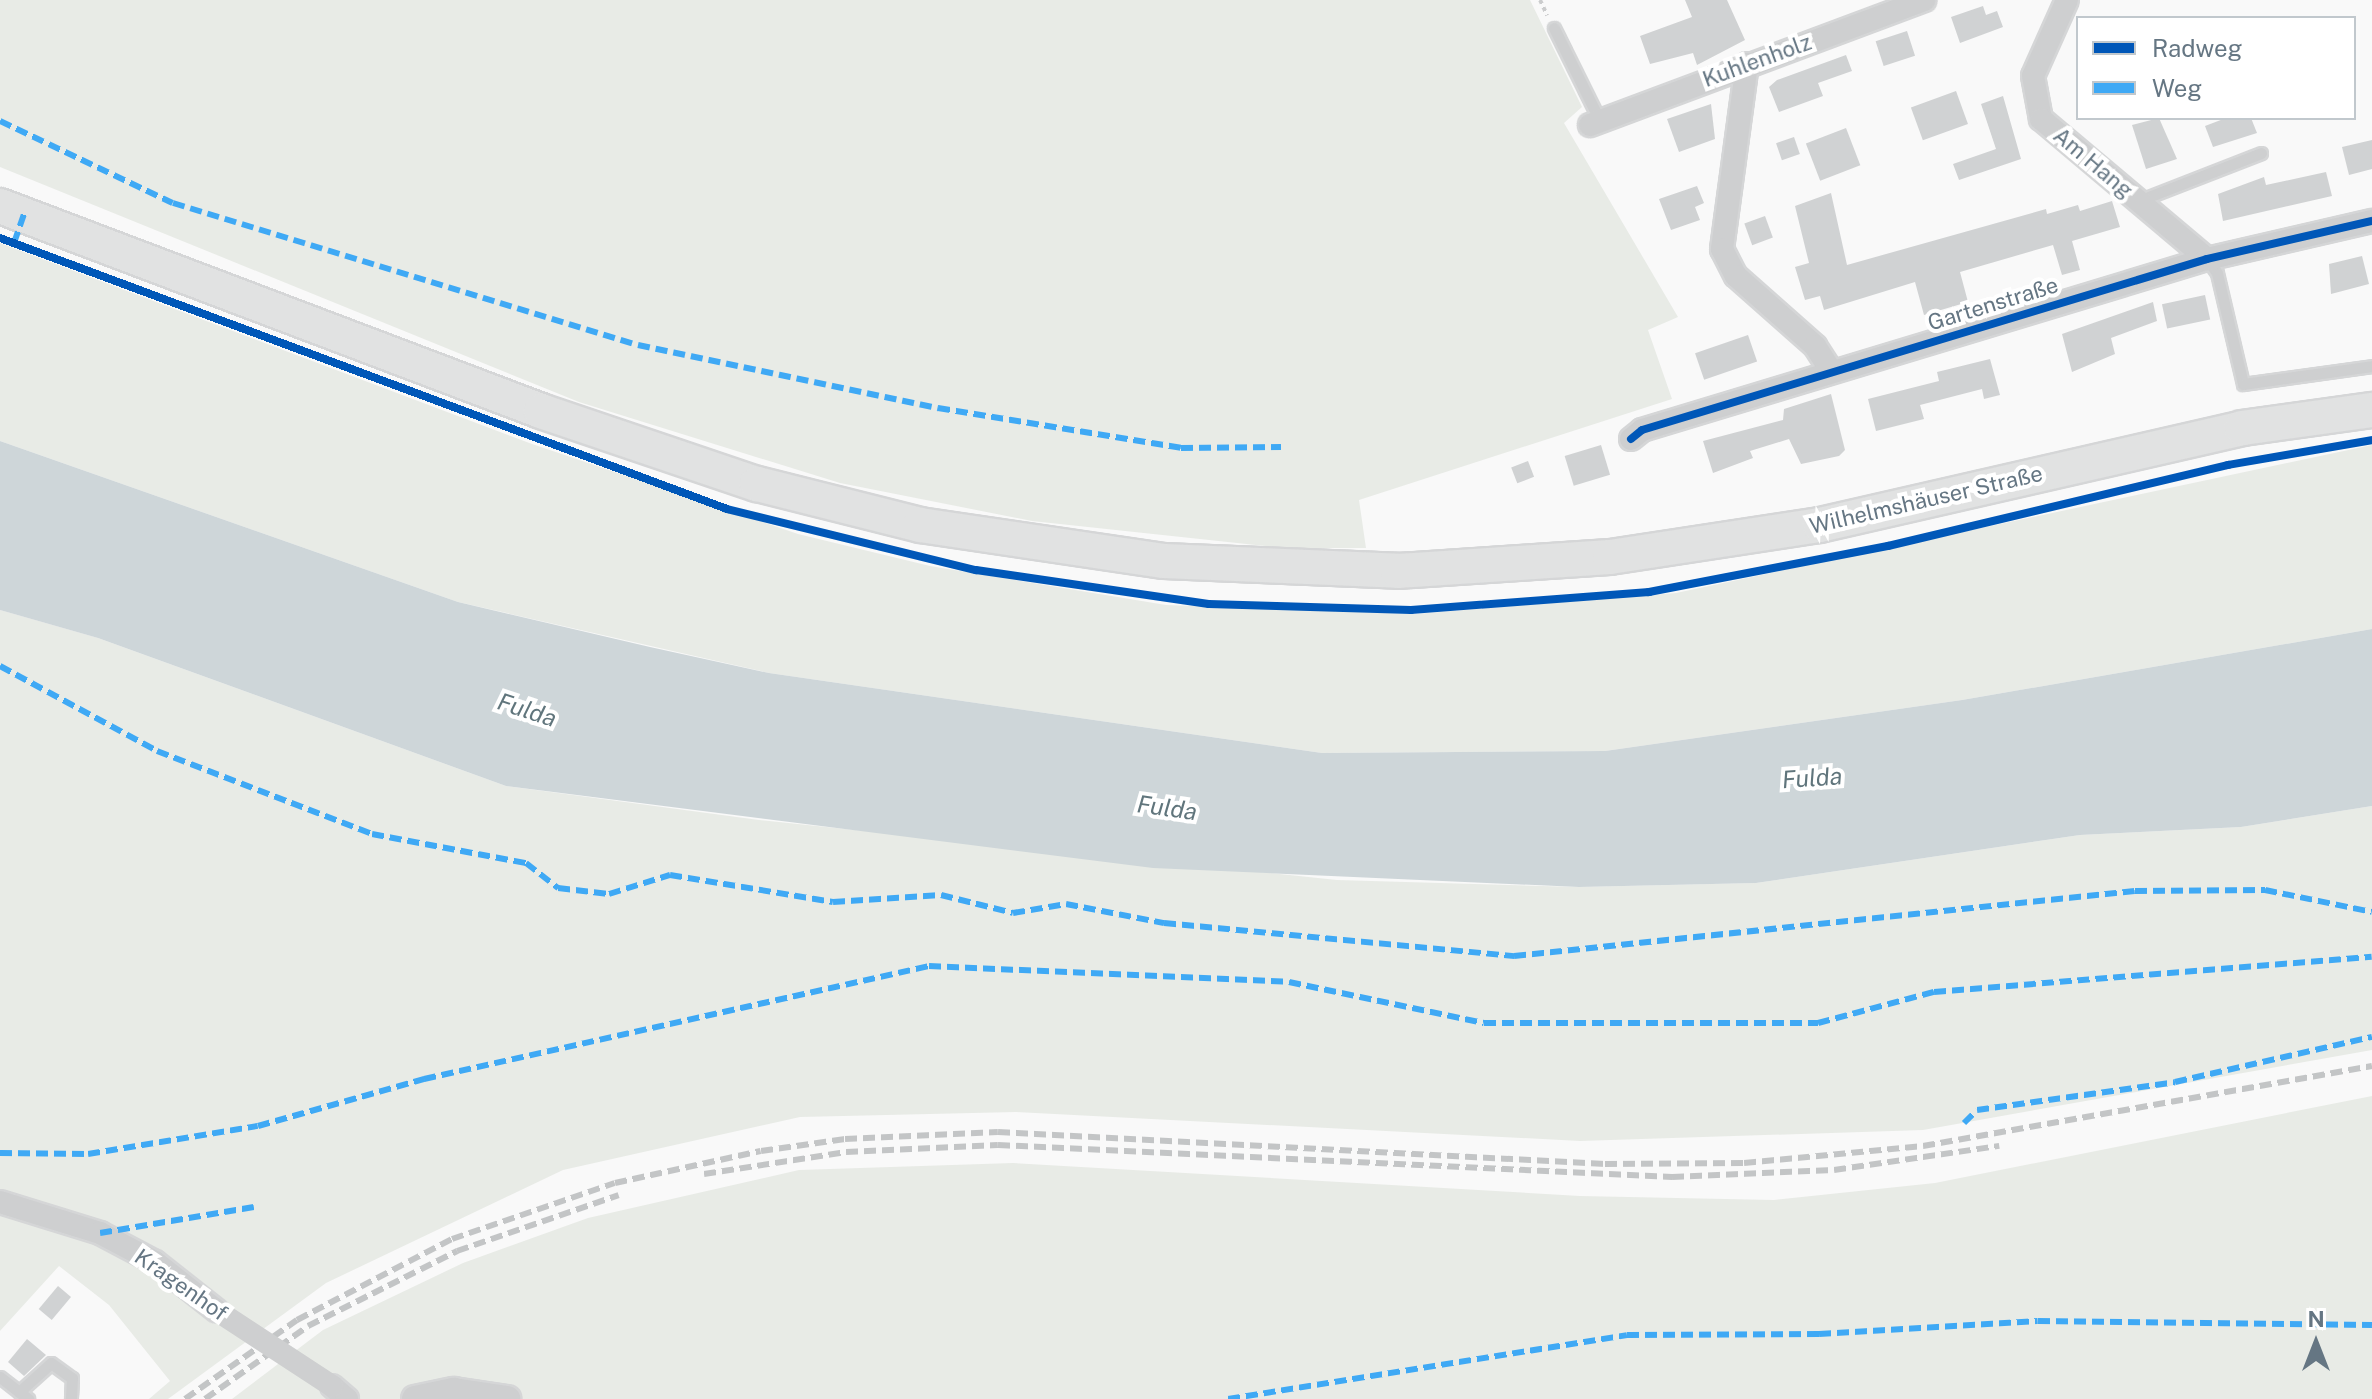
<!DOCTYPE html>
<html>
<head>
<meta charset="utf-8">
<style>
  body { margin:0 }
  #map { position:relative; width:2372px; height:1399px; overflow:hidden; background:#f9f9f9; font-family:"Public Sans",sans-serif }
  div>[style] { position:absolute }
  .green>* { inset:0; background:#e8ebe6 }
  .water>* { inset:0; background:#ced6d9 }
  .building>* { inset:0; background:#d0d2d3; transform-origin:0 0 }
  .path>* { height:4px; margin-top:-2px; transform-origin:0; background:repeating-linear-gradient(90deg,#cbcccd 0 4px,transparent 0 8px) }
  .roads { filter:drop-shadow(2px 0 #d5d6d7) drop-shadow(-2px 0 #d5d6d7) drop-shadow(0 2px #d5d6d7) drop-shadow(0 -2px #d5d6d7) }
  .service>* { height:11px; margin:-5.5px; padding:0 5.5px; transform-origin:5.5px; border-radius:5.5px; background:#cecfd0 }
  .minor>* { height:22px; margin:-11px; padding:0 11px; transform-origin:11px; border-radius:11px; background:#cecfd0 }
  .tertiary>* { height:26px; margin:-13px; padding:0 13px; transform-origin:13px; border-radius:13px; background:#cecfd0 }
  .primary>* { height:34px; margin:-17px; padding:0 17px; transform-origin:17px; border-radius:17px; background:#e1e2e2 }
  .rail>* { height:6px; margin-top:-3px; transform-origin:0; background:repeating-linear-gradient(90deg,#c3c5c6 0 12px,transparent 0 18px) }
  .minor-bridge>* { height:22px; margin:-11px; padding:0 11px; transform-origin:11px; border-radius:11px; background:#cecfd0 }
  .quiet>* { height:6px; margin-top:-3px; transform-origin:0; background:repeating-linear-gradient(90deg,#3fa9f5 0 12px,transparent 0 18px) }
  .cycleway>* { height:8px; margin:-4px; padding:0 4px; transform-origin:4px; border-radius:4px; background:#0057b8 }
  span { translate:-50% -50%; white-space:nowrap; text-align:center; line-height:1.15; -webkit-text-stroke:8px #fff; paint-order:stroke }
  .street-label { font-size:22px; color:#657683 }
  .water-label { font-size:24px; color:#60757c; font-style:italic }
  .legend { position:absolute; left:2076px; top:16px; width:280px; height:104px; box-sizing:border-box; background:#fff; border:2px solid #c1c8cd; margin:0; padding:10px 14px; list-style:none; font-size:24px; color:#657683 }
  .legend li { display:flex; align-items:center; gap:16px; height:40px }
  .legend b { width:40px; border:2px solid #c1c8cd }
  .north { position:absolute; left:2276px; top:1303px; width:80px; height:80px; -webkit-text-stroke:6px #fff; paint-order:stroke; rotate:0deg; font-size:22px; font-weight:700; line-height:32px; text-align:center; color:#657683 }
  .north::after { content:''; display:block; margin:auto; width:28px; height:36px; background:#657683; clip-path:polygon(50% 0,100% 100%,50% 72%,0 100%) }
</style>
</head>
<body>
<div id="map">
  <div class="green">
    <div style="clip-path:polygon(0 0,1530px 0,1582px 107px,1564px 123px,1678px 317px,1648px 330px,1672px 399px,1359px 500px,1366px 548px,1283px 548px,1032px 521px,840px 483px,579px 402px,0 167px)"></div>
    <div style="clip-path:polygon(0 243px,532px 444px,798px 534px,930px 566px,1166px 605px,1415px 614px,1676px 593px,2372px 445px,2372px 629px,1962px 700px,1605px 751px,1322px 753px,769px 673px,458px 602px,0 441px)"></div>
    <div style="clip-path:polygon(0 610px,98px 638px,506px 786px,759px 820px,1337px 880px,1579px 887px,1756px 883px,2080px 835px,2241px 827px,2372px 806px,2372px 1050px,1923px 1130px,1580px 1141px,1016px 1112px,800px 1117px,563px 1170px,326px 1283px,168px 1399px,149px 1399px,170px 1381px,109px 1305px,59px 1266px,0 1331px)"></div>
    <div style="clip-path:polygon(2372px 1096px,2372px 1399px,232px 1399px,323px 1330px,463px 1263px,588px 1218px,799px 1170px,1013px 1163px,1580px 1196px,1774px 1200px,1935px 1183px)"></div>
  </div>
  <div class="water">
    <div style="clip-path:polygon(0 441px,458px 602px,650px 647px,769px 673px,1322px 753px,1605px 751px,1962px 700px,2372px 629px,2372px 806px,2241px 827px,2080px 835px,1756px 883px,1579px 887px,1153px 868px,506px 786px,98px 638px,0 610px)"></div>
  </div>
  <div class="building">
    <div style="clip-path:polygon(1685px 0,1727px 0,1745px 40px,1697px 65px,1693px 53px,1650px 64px,1640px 36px,1692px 17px)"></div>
    <div style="clip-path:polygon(1983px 6px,1986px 15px,1997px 11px,2003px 27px,1960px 43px,1951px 17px)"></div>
    <div style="left:1907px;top:31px;width:26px;height:33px;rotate:72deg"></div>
    <div style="clip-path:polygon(1846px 55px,1852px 71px,1818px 83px,1823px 96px,1779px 112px,1769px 87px,1777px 80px)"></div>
    <div style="left:1956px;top:91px;width:35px;height:48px;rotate:70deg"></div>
    <div style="clip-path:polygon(2003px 96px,2021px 159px,1959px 180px,1953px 164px,1996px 149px,1981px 104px)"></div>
    <div style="clip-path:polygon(1711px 104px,1715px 139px,1679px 152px,1667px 119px)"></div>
    <div style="clip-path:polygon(2159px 118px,2177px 159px,2146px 169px,2132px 125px)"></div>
    <div style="clip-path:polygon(2226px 118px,2251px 118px,2257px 133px,2213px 147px,2205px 126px)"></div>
    <div style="left:1846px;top:128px;width:40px;height:43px;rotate:69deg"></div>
    <div style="left:1794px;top:137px;width:18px;height:19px;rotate:71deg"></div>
    <div style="clip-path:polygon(2372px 140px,2372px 169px,2349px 175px,2342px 147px)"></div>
    <div style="clip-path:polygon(2326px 172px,2332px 196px,2223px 221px,2218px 194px,2264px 177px,2266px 185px)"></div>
    <div style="clip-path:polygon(1697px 186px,1704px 203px,1695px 207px,1700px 220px,1671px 230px,1659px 199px)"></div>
    <div style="clip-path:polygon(1831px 193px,1847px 265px,2046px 209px,2047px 214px,2078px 205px,2080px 211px,2112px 201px,2120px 227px,2072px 241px,2080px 270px,2062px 275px,2053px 245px,1960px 272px,1968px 302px,1924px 315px,1915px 282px,1824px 310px,1820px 296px,1805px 300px,1795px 267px,1809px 263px,1795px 206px)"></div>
    <div style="left:1765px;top:216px;width:23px;height:22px;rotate:70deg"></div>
    <div style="clip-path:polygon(2362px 256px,2369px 284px,2331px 294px,2329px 264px)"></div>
    <div style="left:2205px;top:295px;width:25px;height:44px;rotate:78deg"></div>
    <div style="clip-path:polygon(2153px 302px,2157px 321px,2111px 338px,2115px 354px,2072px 372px,2062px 334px)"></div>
    <div style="left:1748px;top:335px;width:28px;height:56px;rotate:71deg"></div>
    <div style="clip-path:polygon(1990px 359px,2000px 395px,1984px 399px,1982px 389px,1920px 405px,1924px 419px,1876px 431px,1868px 399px,1939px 381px,1937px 372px)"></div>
    <div style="clip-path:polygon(1831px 394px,1845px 450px,1839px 456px,1801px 464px,1789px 439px,1750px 451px,1753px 458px,1713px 473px,1703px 441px,1783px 420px,1784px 409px)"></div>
    <div style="left:1601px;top:445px;width:31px;height:38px;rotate:73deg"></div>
    <div style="left:1528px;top:461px;width:17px;height:18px;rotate:69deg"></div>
    <div style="left:58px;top:1286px;width:17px;height:30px;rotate:40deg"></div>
    <div style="clip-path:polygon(27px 1339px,46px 1355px,24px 1376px,8px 1362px)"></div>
  </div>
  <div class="path">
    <div style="left:1540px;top:0;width:17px;rotate:65deg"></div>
  </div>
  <div class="roads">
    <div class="service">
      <div style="left:1554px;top:28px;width:104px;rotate:63.7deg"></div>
      <div style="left:2138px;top:201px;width:132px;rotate:-21.3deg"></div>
      <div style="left:2207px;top:259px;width:17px;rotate:54deg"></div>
      <div style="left:2217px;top:273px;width:114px;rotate:76.8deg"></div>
      <div style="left:2243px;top:384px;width:130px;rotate:-7.9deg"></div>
      <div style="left:0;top:1377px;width:36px;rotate:38deg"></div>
      <div style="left:19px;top:1392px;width:43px;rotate:-42.2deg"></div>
      <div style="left:51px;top:1363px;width:26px;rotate:36deg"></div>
      <div style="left:72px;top:1378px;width:21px;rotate:93deg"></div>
    </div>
    <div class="minor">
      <div style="left:2067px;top:0;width:83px;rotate:114.1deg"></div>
      <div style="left:2033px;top:76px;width:44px;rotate:79.5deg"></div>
      <div style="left:2041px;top:119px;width:217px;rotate:40.1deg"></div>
      <div style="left:1747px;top:64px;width:187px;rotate:97.7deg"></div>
      <div style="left:1722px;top:249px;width:30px;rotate:63deg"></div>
      <div style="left:1736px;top:276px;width:106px;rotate:41.5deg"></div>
      <div style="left:1815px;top:346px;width:30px;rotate:57deg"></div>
      <div style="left:1590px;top:125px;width:357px;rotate:-20.5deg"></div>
      <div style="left:1631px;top:439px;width:14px;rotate:-39deg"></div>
      <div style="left:1642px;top:430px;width:590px;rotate:-16.84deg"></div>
      <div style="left:2207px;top:259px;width:169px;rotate:-13deg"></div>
      <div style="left:0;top:1202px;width:105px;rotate:17.2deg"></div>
      <div style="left:100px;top:1233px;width:62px;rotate:27.8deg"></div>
      <div style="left:155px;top:1262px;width:78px;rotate:38.2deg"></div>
      <div style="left:332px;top:1386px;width:20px;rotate:41deg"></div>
    </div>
    <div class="tertiary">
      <div style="left:415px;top:1399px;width:40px;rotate:-12deg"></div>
      <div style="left:454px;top:1391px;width:54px;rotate:8.6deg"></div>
    </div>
    <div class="primary">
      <div style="left:0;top:206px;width:579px;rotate:20.75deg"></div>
      <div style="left:541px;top:411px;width:228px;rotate:18.7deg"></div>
      <div style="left:757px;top:484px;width:168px;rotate:14.1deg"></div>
      <div style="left:920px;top:525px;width:247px;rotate:8.4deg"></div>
      <div style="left:1164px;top:561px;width:234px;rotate:2.4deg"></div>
      <div style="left:1398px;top:571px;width:212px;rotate:-3.8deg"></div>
      <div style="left:1610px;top:557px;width:212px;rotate:-8.7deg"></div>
      <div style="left:1820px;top:525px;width:433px;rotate:-12.9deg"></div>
      <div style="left:2242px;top:428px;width:131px;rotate:-7.9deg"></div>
    </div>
  </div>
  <div class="rail">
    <div style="left:704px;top:1174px;width:144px;rotate:-8.8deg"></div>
    <div style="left:846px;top:1152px;width:152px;rotate:-2.6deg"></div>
    <div style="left:998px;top:1145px;width:675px;rotate:2.72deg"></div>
    <div style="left:1672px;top:1177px;width:162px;rotate:-2.5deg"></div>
    <div style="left:1834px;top:1170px;width:167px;rotate:-8.3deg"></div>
    <div style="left:185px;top:1399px;width:137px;rotate:-35.2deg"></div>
    <div style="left:297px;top:1320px;width:175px;rotate:-27.6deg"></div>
    <div style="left:452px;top:1239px;width:172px;rotate:-19deg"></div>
    <div style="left:615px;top:1183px;width:149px;rotate:-12.4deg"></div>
    <div style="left:761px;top:1151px;width:85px;rotate:-8.1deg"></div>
    <div style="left:845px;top:1139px;width:153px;rotate:-2.6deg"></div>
    <div style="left:998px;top:1132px;width:608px;rotate:3.02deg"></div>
    <div style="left:1605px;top:1164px;width:139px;rotate:-0.4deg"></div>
    <div style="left:1744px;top:1163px;width:180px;rotate:-5.4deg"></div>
    <div style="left:1923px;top:1146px;width:456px;rotate:-10.1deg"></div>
    <div style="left:205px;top:1399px;width:126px;rotate:-35.3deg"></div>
    <div style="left:308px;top:1326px;width:167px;rotate:-26.7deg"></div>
    <div style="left:457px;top:1251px;width:171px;rotate:-19.1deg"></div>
  </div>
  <div class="minor-bridge">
    <div style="left:216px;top:1310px;width:139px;rotate:33.2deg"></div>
  </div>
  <div class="quiet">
    <div style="left:0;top:121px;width:191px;rotate:25.4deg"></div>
    <div style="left:173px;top:203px;width:486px;rotate:17deg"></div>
    <div style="left:638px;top:345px;width:307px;rotate:11.9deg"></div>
    <div style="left:938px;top:408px;width:246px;rotate:9.3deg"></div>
    <div style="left:1181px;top:448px;width:100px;rotate:-0.6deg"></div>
    <div style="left:19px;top:245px;width:5px;rotate:-158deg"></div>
    <div style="left:14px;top:243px;width:31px;rotate:-71deg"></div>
    <div style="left:0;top:666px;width:179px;rotate:28.4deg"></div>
    <div style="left:157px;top:751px;width:230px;rotate:21.1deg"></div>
    <div style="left:372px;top:834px;width:157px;rotate:10.7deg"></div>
    <div style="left:526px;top:863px;width:41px;rotate:38deg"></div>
    <div style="left:558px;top:888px;width:51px;rotate:6.7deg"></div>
    <div style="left:609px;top:894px;width:64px;rotate:-17.3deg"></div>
    <div style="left:670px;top:875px;width:165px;rotate:9.4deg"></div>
    <div style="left:833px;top:902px;width:108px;rotate:-3.7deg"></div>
    <div style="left:941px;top:895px;width:74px;rotate:14deg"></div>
    <div style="left:1013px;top:913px;width:54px;rotate:-9.6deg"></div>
    <div style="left:1066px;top:904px;width:100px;rotate:11deg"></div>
    <div style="left:1164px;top:923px;width:352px;rotate:5.4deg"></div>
    <div style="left:1514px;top:956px;width:624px;rotate:-5.98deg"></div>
    <div style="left:2135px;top:891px;width:130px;rotate:-0.4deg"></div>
    <div style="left:2265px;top:890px;width:109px;rotate:11.6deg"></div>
    <div style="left:1964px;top:1123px;width:18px;rotate:-45deg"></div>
    <div style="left:1977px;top:1110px;width:200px;rotate:-8deg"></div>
    <div style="left:2175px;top:1082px;width:202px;rotate:-12.9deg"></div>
    <div style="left:0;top:1153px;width:88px;rotate:0.7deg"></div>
    <div style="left:88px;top:1154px;width:172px;rotate:-9.4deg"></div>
    <div style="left:258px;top:1126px;width:173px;rotate:-15.8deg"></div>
    <div style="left:424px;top:1079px;width:517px;rotate:-12.61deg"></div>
    <div style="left:929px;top:966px;width:360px;rotate:2.5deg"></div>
    <div style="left:1289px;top:982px;width:199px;rotate:11.9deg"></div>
    <div style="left:1484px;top:1023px;width:334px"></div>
    <div style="left:1818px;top:1023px;width:120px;rotate:-15deg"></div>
    <div style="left:1934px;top:992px;width:439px;rotate:-4.6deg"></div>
    <div style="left:100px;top:1233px;width:156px;rotate:-9.6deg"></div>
    <div style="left:1228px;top:1399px;width:404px;rotate:-9.1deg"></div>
    <div style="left:1627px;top:1335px;width:192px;rotate:-0.3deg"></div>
    <div style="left:1819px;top:1334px;width:219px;rotate:-3.4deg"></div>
    <div style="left:2038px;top:1321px;width:334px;rotate:0.7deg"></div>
  </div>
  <div class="cycleway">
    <div style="left:0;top:238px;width:776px;rotate:20.44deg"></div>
    <div style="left:727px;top:509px;width:256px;rotate:13.8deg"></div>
    <div style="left:976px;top:570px;width:235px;rotate:8.3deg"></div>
    <div style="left:1209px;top:604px;width:202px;rotate:1.7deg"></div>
    <div style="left:1411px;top:610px;width:239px;rotate:-4.3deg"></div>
    <div style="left:1649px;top:592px;width:243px;rotate:-10.9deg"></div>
    <div style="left:1888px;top:546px;width:350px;rotate:-13.4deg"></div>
    <div style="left:2228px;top:465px;width:146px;rotate:-9.8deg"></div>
    <div style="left:1631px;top:439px;width:14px;rotate:-39deg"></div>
    <div style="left:1642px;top:430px;width:590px;rotate:-16.84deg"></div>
    <div style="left:2207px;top:259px;width:169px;rotate:-13deg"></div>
  </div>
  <div class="street-label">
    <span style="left:1757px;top:61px;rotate:-20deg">Kuhlenholz</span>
    <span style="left:2093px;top:163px;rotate:40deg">Am Hang</span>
    <span style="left:1993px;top:304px;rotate:-17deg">Gartenstraße</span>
    <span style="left:1926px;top:500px;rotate:-13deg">Wilhelmshäuser Straße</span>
    <span style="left:181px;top:1285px;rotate:35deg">Kragenhof</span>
  </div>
  <div class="water-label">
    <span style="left:527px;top:710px;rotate:18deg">Fulda</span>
    <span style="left:1812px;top:778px;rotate:-4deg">Fulda</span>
    <span style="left:1167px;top:808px;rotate:8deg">Fulda</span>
  </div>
  <ul class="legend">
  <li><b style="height:10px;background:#0057b8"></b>Radweg</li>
  <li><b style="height:10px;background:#3fa9f5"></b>Weg</li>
  </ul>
  <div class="north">N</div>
</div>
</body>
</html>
